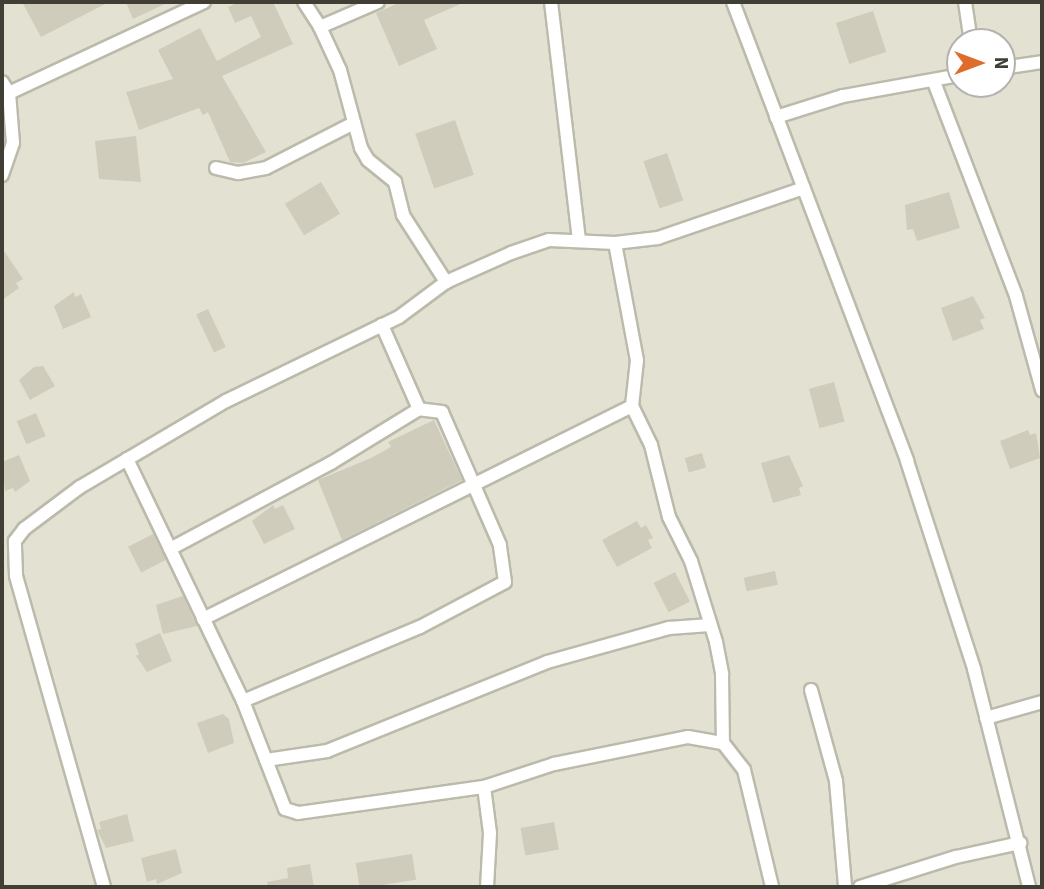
<!DOCTYPE html>
<html>
<head>
<meta charset="utf-8">
<style>
  body { margin:0 }
  #map { position:relative; width:1044px; height:889px; overflow:hidden; background:#efeee4; font-family:"Source Sans 3",sans-serif }
  div>[style] { position:absolute }
  .residential>* { inset:0; background:#e3e1d2 }
  .building>* { inset:0; background:#cfccbb; transform-origin:0 0 }
  .roads { filter:drop-shadow(2px 0 #bcbaab) drop-shadow(-2px 0 #bcbaab) drop-shadow(0 2px #bcbaab) drop-shadow(0 -2px #bcbaab) }
  .minor>* { height:12px; margin:-6px; padding:0 6px; transform-origin:6px; border-radius:6px; background:#fff }
  span { translate:-50% -50%; white-space:nowrap; text-align:center; line-height:1.15; -webkit-text-stroke:7px #fff; paint-order:stroke }
  .frame { position:absolute; inset:0; border:4px solid #413e35; pointer-events:none }
  .north { position:absolute; left:946px; top:28px; width:70px; height:70px; box-sizing:border-box; background:#fff; border:2px solid #b3b2ae; border-radius:50%; rotate:90deg; font-size:19px; font-weight:700; line-height:28px; text-align:center; color:#413e35 }
  .north::after { content:''; display:block; margin:auto; width:24px; height:32px; background:#de6d2c; clip-path:polygon(50% 0,100% 100%,50% 72%,0 100%) }
</style>
</head>
<body>
<div id="map">
  <div class="residential">
    <div style="clip-path:polygon(evenodd,2px 2px,1042px 2px,1042px 887px,2px 887px,2px 2px,960px 42px,1002px 42px,1002px 84px,960px 84px,960px 42px)"></div>
  </div>
  <div class="building">
    <div style="clip-path:polygon(22px 2px,109px 2px,41px 37px)"></div>
    <div style="clip-path:polygon(126px 2px,169px 2px,133px 19px)"></div>
    <div style="clip-path:polygon(239px 2px,273px 2px,293px 44px,222px 76px,266px 152px,243px 163px,230px 162px,208px 112px,203px 115px,199px 108px,139px 130px,126px 92px,173px 79px,158px 50px,200px 28px,217px 61px,261px 37px,251px 16px,235px 23px,228px 7px)"></div>
    <div style="clip-path:polygon(401px 2px,465px 2px,424px 20px,437px 49px,399px 66px,376px 13px)"></div>
    <div style="left:873px;top:11px;width:43px;height:39px;rotate:72deg"></div>
    <div style="left:455px;top:120px;width:58px;height:42px;rotate:71deg"></div>
    <div style="clip-path:polygon(136px 136px,141px 182px,99px 179px,95px 141px)"></div>
    <div style="left:667px;top:153px;width:50px;height:25px;rotate:71deg"></div>
    <div style="left:321px;top:182px;width:37px;height:42px;rotate:59deg"></div>
    <div style="clip-path:polygon(949px 192px,960px 228px,917px 241px,913px 229px,907px 230px,905px 205px)"></div>
    <div style="clip-path:polygon(2px 248px,23px 279px,16px 283px,19px 288px,2px 300px)"></div>
    <div style="clip-path:polygon(74px 292px,75px 297px,81px 294px,91px 317px,63px 329px,54px 306px)"></div>
    <div style="clip-path:polygon(973px 296px,985px 318px,980px 320px,984px 329px,953px 341px,941px 308px)"></div>
    <div style="left:208px;top:309px;width:42px;height:13px;rotate:65deg"></div>
    <div style="clip-path:polygon(43px 366px,55px 386px,30px 400px,19px 380px,34px 367px)"></div>
    <div style="left:834px;top:382px;width:41px;height:26px;rotate:75deg"></div>
    <div style="left:36px;top:413px;width:25px;height:21px;rotate:67deg"></div>
    <div style="clip-path:polygon(434px 420px,462px 480px,342px 540px,318px 480px,371px 458px,391px 447px,388px 442px)"></div>
    <div style="clip-path:polygon(1028px 430px,1030px 435px,1036px 433px,1040px 458px,1010px 469px,1000px 441px)"></div>
    <div style="left:702px;top:453px;width:15px;height:18px;rotate:74deg"></div>
    <div style="clip-path:polygon(19px 455px,30px 481px,15px 492px,13px 488px,5px 491px,2px 462px)"></div>
    <div style="clip-path:polygon(789px 455px,803px 486px,799px 488px,801px 495px,773px 503px,761px 463px)"></div>
    <div style="clip-path:polygon(273px 505px,275px 509px,283px 505px,295px 529px,264px 544px,252px 521px)"></div>
    <div style="clip-path:polygon(637px 521px,641px 528px,646px 525px,653px 538px,648px 540px,652px 548px,617px 567px,602px 540px)"></div>
    <div style="left:153px;top:534px;width:29px;height:28px;rotate:63deg"></div>
    <div style="left:775px;top:571px;width:14px;height:32px;rotate:78deg"></div>
    <div style="left:675px;top:572px;width:33px;height:24px;rotate:63deg"></div>
    <div style="clip-path:polygon(183px 596px,197px 626px,163px 634px,156px 605px)"></div>
    <div style="clip-path:polygon(160px 633px,172px 661px,147px 672px,136px 656px,139px 654px,135px 644px)"></div>
    <div style="clip-path:polygon(223px 714px,229px 719px,234px 743px,208px 753px,197px 723px)"></div>
    <div style="clip-path:polygon(127px 814px,134px 841px,106px 848px,97px 830px,101px 829px,99px 822px)"></div>
    <div style="left:554px;top:822px;width:28px;height:34px;rotate:80deg"></div>
    <div style="clip-path:polygon(176px 849px,182px 873px,157px 884px,156px 879px,147px 882px,141px 858px)"></div>
    <div style="left:412px;top:854px;width:26px;height:57px;rotate:81deg"></div>
    <div style="clip-path:polygon(310px 864px,314px 887px,268px 887px,267px 882px,288px 878px,287px 868px)"></div>
  </div>
  <div class="roads">
    <div class="minor">
      <div style="left:304px;top:2px;width:30px;rotate:57deg"></div>
      <div style="left:320px;top:27px;width:63px;rotate:-23.3deg"></div>
      <div style="left:551px;top:2px;width:240px;rotate:83.3deg"></div>
      <div style="left:733px;top:2px;width:491px;rotate:69.2deg"></div>
      <div style="left:907px;top:461px;width:219px;rotate:72.1deg"></div>
      <div style="left:974px;top:669px;width:225px;rotate:75.8deg"></div>
      <div style="left:965px;top:2px;width:40px;rotate:81.5deg"></div>
      <div style="left:320px;top:27px;width:47px;rotate:65.1deg"></div>
      <div style="left:340px;top:70px;width:81px;rotate:74.9deg"></div>
      <div style="left:361px;top:148px;width:14px;rotate:60deg"></div>
      <div style="left:368px;top:160px;width:35px;rotate:39deg"></div>
      <div style="left:395px;top:182px;width:34px;rotate:76deg"></div>
      <div style="left:403px;top:215px;width:80px;rotate:57.3deg"></div>
      <div style="left:1002px;top:68px;width:40px;rotate:-8.5deg"></div>
      <div style="left:2px;top:82px;width:13px;rotate:58deg"></div>
      <div style="left:9px;top:93px;width:50px;rotate:85.4deg"></div>
      <div style="left:13px;top:143px;width:34px;rotate:109deg"></div>
      <div style="left:934px;top:82px;width:229px;rotate:69deg"></div>
      <div style="left:1016px;top:296px;width:98px;rotate:74.5deg"></div>
      <div style="left:9px;top:93px;width:215px;rotate:-25deg"></div>
      <div style="left:776px;top:117px;width:70px;rotate:-17.4deg"></div>
      <div style="left:843px;top:96px;width:119px;rotate:-10.2deg"></div>
      <div style="left:216px;top:168px;width:23px;rotate:13deg"></div>
      <div style="left:238px;top:173px;width:28px;rotate:-10deg"></div>
      <div style="left:266px;top:168px;width:99px;rotate:-27.1deg"></div>
      <div style="left:615px;top:243px;width:119px;rotate:79.4deg"></div>
      <div style="left:637px;top:360px;width:46px;rotate:96.2deg"></div>
      <div style="left:632px;top:406px;width:43px;rotate:64deg"></div>
      <div style="left:651px;top:445px;width:74px;rotate:76deg"></div>
      <div style="left:669px;top:517px;width:49px;rotate:63.4deg"></div>
      <div style="left:691px;top:561px;width:85px;rotate:72.8deg"></div>
      <div style="left:716px;top:642px;width:33px;rotate:79deg"></div>
      <div style="left:722px;top:674px;width:69px;rotate:89.2deg"></div>
      <div style="left:127px;top:459px;width:268px;rotate:64.4deg"></div>
      <div style="left:243px;top:701px;width:116px;rotate:68.7deg"></div>
      <div style="left:285px;top:809px;width:14px;rotate:17deg"></div>
      <div style="left:298px;top:813px;width:188px;rotate:-8deg"></div>
      <div style="left:170px;top:549px;width:183px;rotate:-28.1deg"></div>
      <div style="left:331px;top:463px;width:103px;rotate:-31.5deg"></div>
      <div style="left:419px;top:409px;width:92px;rotate:-113.8deg"></div>
      <div style="left:203px;top:619px;width:479px;rotate:-26.4deg"></div>
      <div style="left:811px;top:690px;width:94px;rotate:74.6deg"></div>
      <div style="left:836px;top:781px;width:106px;rotate:85.1deg"></div>
      <div style="left:243px;top:701px;width:192px;rotate:-22.7deg"></div>
      <div style="left:420px;top:627px;width:96px;rotate:-27.9deg"></div>
      <div style="left:505px;top:582px;width:37px;rotate:-98deg"></div>
      <div style="left:500px;top:545px;width:145px;rotate:-113.6deg"></div>
      <div style="left:442px;top:412px;width:23px;rotate:-173deg"></div>
      <div style="left:986px;top:718px;width:58px;rotate:-15.9deg"></div>
      <div style="left:266px;top:760px;width:62px;rotate:-8.4deg"></div>
      <div style="left:327px;top:751px;width:237px;rotate:-22deg"></div>
      <div style="left:547px;top:662px;width:127px;rotate:-15.6deg"></div>
      <div style="left:669px;top:628px;width:41px;rotate:-4.2deg"></div>
      <div style="left:104px;top:887px;width:324px;rotate:-105.8deg"></div>
      <div style="left:16px;top:575px;width:34px;rotate:-92deg"></div>
      <div style="left:15px;top:541px;width:15px;rotate:-53deg"></div>
      <div style="left:24px;top:529px;width:70px;rotate:-36.9deg"></div>
      <div style="left:80px;top:487px;width:169px;rotate:-30.5deg"></div>
      <div style="left:226px;top:401px;width:192px;rotate:-25.9deg"></div>
      <div style="left:399px;top:317px;width:59px;rotate:-36.7deg"></div>
      <div style="left:446px;top:282px;width:71px;rotate:-24deg"></div>
      <div style="left:511px;top:253px;width:40px;rotate:-18.9deg"></div>
      <div style="left:549px;top:240px;width:66px;rotate:2.6deg"></div>
      <div style="left:615px;top:243px;width:43px;rotate:-6.6deg"></div>
      <div style="left:658px;top:238px;width:154px;rotate:-18.9deg"></div>
      <div style="left:487px;top:887px;width:54px;rotate:-86.8deg"></div>
      <div style="left:490px;top:833px;width:46px;rotate:-97.4deg"></div>
      <div style="left:484px;top:787px;width:74px;rotate:-18.2deg"></div>
      <div style="left:554px;top:764px;width:137px;rotate:-11.4deg"></div>
      <div style="left:688px;top:737px;width:36px;rotate:10deg"></div>
      <div style="left:723px;top:743px;width:34px;rotate:52deg"></div>
      <div style="left:744px;top:770px;width:120px;rotate:76.5deg"></div>
      <div style="left:860px;top:887px;width:101px;rotate:-17.4deg"></div>
      <div style="left:956px;top:857px;width:66px;rotate:-12.3deg"></div>
    </div>
  </div>
  <div class="frame"></div>
  <div class="north">N</div>
</div>
</body>
</html>
